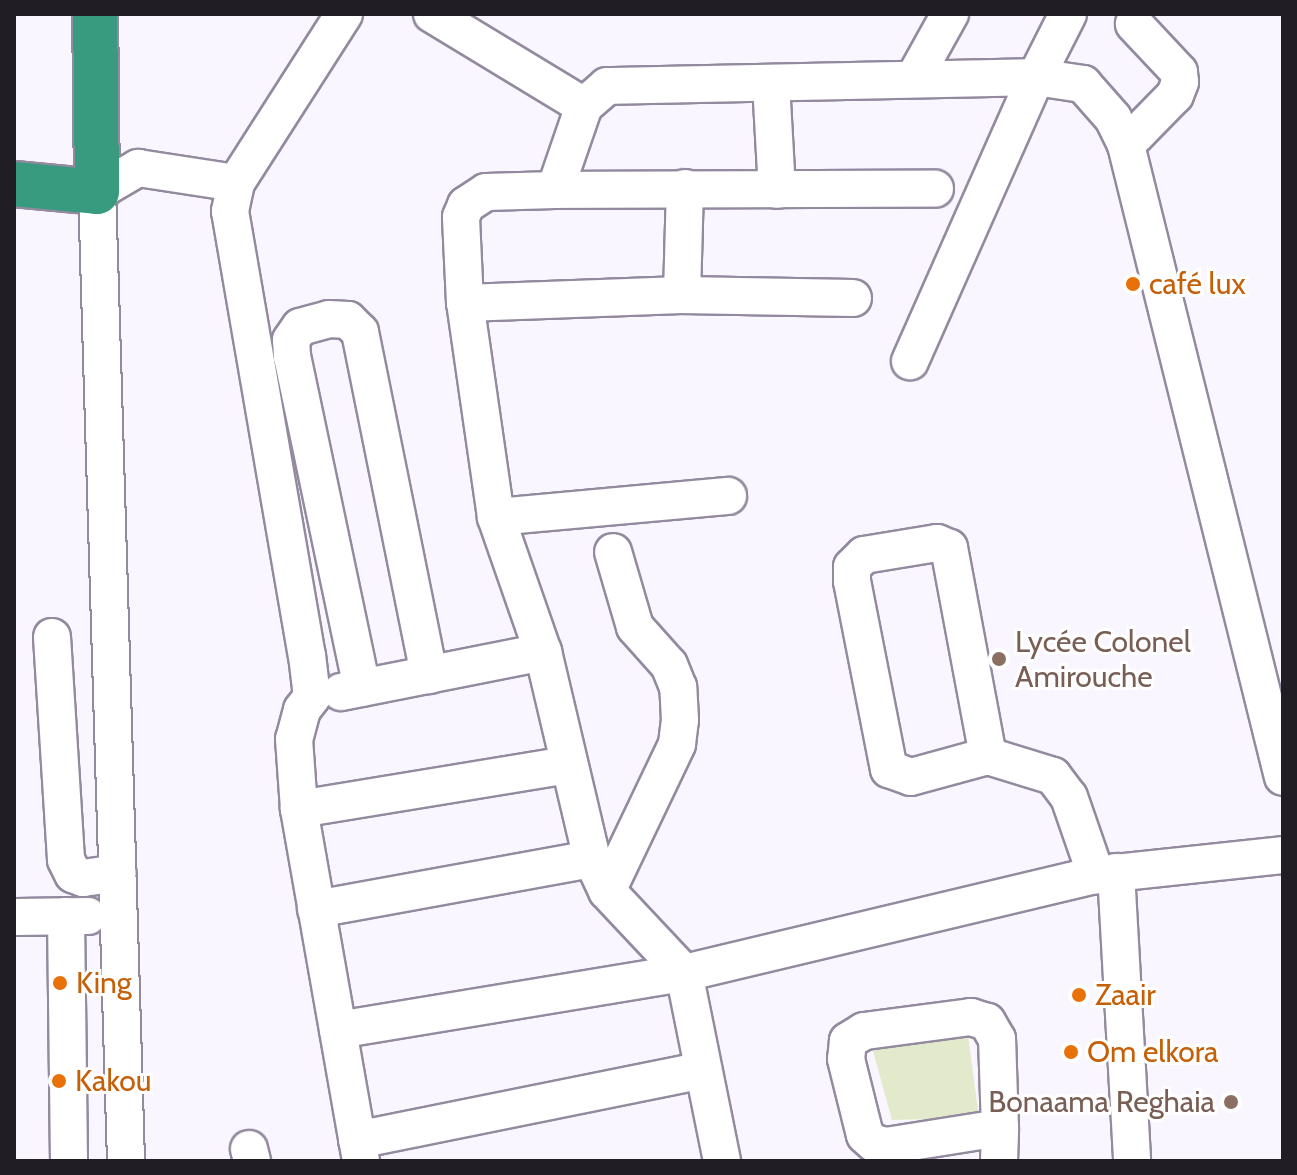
<!DOCTYPE html>
<html>
<head>
<meta charset="utf-8">
<style>
  body { margin:0 }
  #map { position:relative; width:1297px; height:1175px; overflow:hidden; background:#faf6ff; font-family:Cabin,sans-serif }
  div>[style] { position:absolute }
  .green>* { inset:0; background:#e3eacb }
  .roads { filter:drop-shadow(2px 0 #948a9f) drop-shadow(-2px 0 #948a9f) drop-shadow(0 2px #948a9f) drop-shadow(0 -2px #948a9f) }
  .minor>* { height:36px; margin:-18px; padding:0 18px; transform-origin:18px; border-radius:18px; background:#fff }
  .highway>* { height:44px; margin:-22px; padding:0 22px; transform-origin:22px; border-radius:22px; background:#389a7e }
  .dots>* { width:22px; height:22px; translate:-50% -50%; box-sizing:border-box; border:4px solid #fff; border-radius:50% }
  span { translate:-50% -50%; white-space:nowrap; text-align:center; line-height:1.15; -webkit-text-stroke:6px #fff; paint-order:stroke }
  .food-label { font-size:30px; color:#c56008 }
  .left { translate:0 -50%; text-align:left }
  .education-label { font-size:30px; color:#785e54 }
  .right { translate:-100% -50%; text-align:right }
  .frame { position:absolute; inset:0; border:16px solid #211d25; pointer-events:none }
</style>
</head>
<body>
<div id="map">
  <div class="green">
    <div style="clip-path:polygon(968px 1035px,979px 1118px,892px 1120px,871px 1044px)"></div>
  </div>
  <div class="roads">
    <div class="minor">
      <div style="left:344px;top:14px;width:201px;rotate:122.6deg"></div>
      <div style="left:236px;top:183px;width:29px;rotate:102deg"></div>
      <div style="left:230px;top:211px;width:451px;rotate:80.2deg"></div>
      <div style="left:307px;top:655px;width:42px;rotate:83.2deg"></div>
      <div style="left:312px;top:697px;width:16px;rotate:128deg"></div>
      <div style="left:302px;top:710px;width:30px;rotate:105deg"></div>
      <div style="left:294px;top:739px;width:70px;rotate:85.9deg"></div>
      <div style="left:299px;top:809px;width:357px;rotate:80deg"></div>
      <div style="left:432px;top:14px;width:178px;rotate:31.2deg"></div>
      <div style="left:1068px;top:14px;width:71px;rotate:116.9deg"></div>
      <div style="left:1036px;top:77px;width:48px;rotate:8.5deg"></div>
      <div style="left:1083px;top:84px;width:45px;rotate:48.6deg"></div>
      <div style="left:1113px;top:118px;width:30px;rotate:64deg"></div>
      <div style="left:1126px;top:145px;width:651px;rotate:76.05deg"></div>
      <div style="left:916px;top:75px;width:70px;rotate:-60.9deg"></div>
      <div style="left:771px;top:83px;width:107px;rotate:86.8deg"></div>
      <div style="left:1126px;top:145px;width:70px;rotate:-45.6deg"></div>
      <div style="left:1175px;top:95px;width:14px;rotate:-69deg"></div>
      <div style="left:1180px;top:82px;width:10px;rotate:-96deg"></div>
      <div style="left:1179px;top:72px;width:66px;rotate:-133.2deg"></div>
      <div style="left:555px;top:190px;width:380px;rotate:-0.2deg"></div>
      <div style="left:682px;top:295px;width:107px;rotate:-88.4deg"></div>
      <div style="left:465px;top:303px;width:217px;rotate:-2.1deg"></div>
      <div style="left:682px;top:295px;width:171px;rotate:1deg"></div>
      <div style="left:496px;top:517px;width:233px;rotate:-5.2deg"></div>
      <div style="left:52px;top:637px;width:223px;rotate:86.4deg"></div>
      <div style="left:66px;top:860px;width:16px;rotate:63deg"></div>
      <div style="left:73px;top:874px;width:11px;rotate:22deg"></div>
      <div style="left:83px;top:878px;width:35px;rotate:-8deg"></div>
      <div style="left:362px;top:688px;width:338px;rotate:-101.9deg"></div>
      <div style="left:292px;top:357px;width:17px;rotate:-93deg"></div>
      <div style="left:291px;top:340px;width:16px;rotate:-55deg"></div>
      <div style="left:300px;top:327px;width:30px;rotate:-15deg"></div>
      <div style="left:329px;top:319px;width:19px;rotate:3deg"></div>
      <div style="left:348px;top:320px;width:17px;rotate:45deg"></div>
      <div style="left:360px;top:332px;width:350px;rotate:78.6deg"></div>
      <div style="left:341px;top:692px;width:206px;rotate:-11.2deg"></div>
      <div style="left:988px;top:756px;width:212px;rotate:-100.6deg"></div>
      <div style="left:949px;top:548px;width:13px;rotate:-157deg"></div>
      <div style="left:937px;top:543px;width:74px;rotate:170.7deg"></div>
      <div style="left:864px;top:555px;width:17px;rotate:135deg"></div>
      <div style="left:852px;top:567px;width:14px;rotate:90deg"></div>
      <div style="left:852px;top:581px;width:192px;rotate:78.9deg"></div>
      <div style="left:889px;top:769px;width:23px;rotate:20deg"></div>
      <div style="left:911px;top:777px;width:80px;rotate:-15.3deg"></div>
      <div style="left:988px;top:756px;width:68px;rotate:17.1deg"></div>
      <div style="left:1053px;top:776px;width:26px;rotate:53deg"></div>
      <div style="left:1069px;top:797px;width:83px;rotate:70.9deg"></div>
      <div style="left:299px;top:809px;width:272px;rotate:-9.3deg"></div>
      <div style="left:1116px;top:872px;width:289px;rotate:86.8deg"></div>
      <div style="left:607px;top:891px;width:163px;rotate:-64.5deg"></div>
      <div style="left:677px;top:744px;width:24px;rotate:-83deg"></div>
      <div style="left:680px;top:720px;width:33px;rotate:-93deg"></div>
      <div style="left:678px;top:687px;width:24px;rotate:-112deg"></div>
      <div style="left:669px;top:665px;width:51px;rotate:-131.8deg"></div>
      <div style="left:635px;top:627px;width:78px;rotate:-106.3deg"></div>
      <div style="left:316px;top:909px;width:280px;rotate:-10.3deg"></div>
      <div style="left:66px;top:916px;width:245px;rotate:89.3deg"></div>
      <div style="left:14px;top:917px;width:74px;rotate:-0.8deg"></div>
      <div style="left:338px;top:1030px;width:351px;rotate:-9.4deg"></div>
      <div style="left:684px;top:973px;width:423px;rotate:-13.4deg"></div>
      <div style="left:1096px;top:875px;width:188px;rotate:-6.1deg"></div>
      <div style="left:357px;top:1140px;width:353px;rotate:-11.4deg"></div>
      <div style="left:249px;top:1149px;width:12px;rotate:76deg"></div>
      <div style="left:126px;top:1161px;width:969px;rotate:-91.71deg"></div>
      <div style="left:97px;top:192px;width:48px;rotate:-30.3deg"></div>
      <div style="left:138px;top:168px;width:99px;rotate:8.7deg"></div>
      <div style="left:722px;top:1161px;width:192px;rotate:-101.4deg"></div>
      <div style="left:684px;top:973px;width:112px;rotate:-133.2deg"></div>
      <div style="left:607px;top:891px;width:35px;rotate:-115deg"></div>
      <div style="left:592px;top:859px;width:213px;rotate:-103.3deg"></div>
      <div style="left:543px;top:652px;width:143px;rotate:-109.2deg"></div>
      <div style="left:496px;top:517px;width:216px;rotate:-98.2deg"></div>
      <div style="left:465px;top:303px;width:86px;rotate:-92.7deg"></div>
      <div style="left:461px;top:217px;width:13px;rotate:-67deg"></div>
      <div style="left:466px;top:205px;width:24px;rotate:-33deg"></div>
      <div style="left:486px;top:192px;width:69px;rotate:-1.7deg"></div>
      <div style="left:555px;top:190px;width:89px;rotate:-71deg"></div>
      <div style="left:584px;top:106px;width:30px;rotate:-41deg"></div>
      <div style="left:607px;top:86px;width:429px;rotate:-1.2deg"></div>
      <div style="left:1036px;top:77px;width:311px;rotate:113.9deg"></div>
      <div style="left:999px;top:1161px;width:33px;rotate:-88deg"></div>
      <div style="left:1000px;top:1128px;width:89px;rotate:-91.9deg"></div>
      <div style="left:997px;top:1039px;width:20px;rotate:-120deg"></div>
      <div style="left:987px;top:1022px;width:17px;rotate:-163deg"></div>
      <div style="left:971px;top:1017px;width:108px;rotate:172.5deg"></div>
      <div style="left:864px;top:1031px;width:19px;rotate:148deg"></div>
      <div style="left:848px;top:1041px;width:18px;rotate:96deg"></div>
      <div style="left:846px;top:1059px;width:78px;rotate:76deg"></div>
      <div style="left:865px;top:1135px;width:12px;rotate:42deg"></div>
      <div style="left:874px;top:1143px;width:12px;rotate:14deg"></div>
      <div style="left:886px;top:1146px;width:115px;rotate:-9deg"></div>
    </div>
    <div class="highway">
      <div style="left:14px;top:184px;width:83px;rotate:5.5deg"></div>
      <div style="left:97px;top:192px;width:178px;rotate:-90.6deg"></div>
    </div>
  </div>
  <div class="dots">
    <div style="left:1133px;top:284px;background:#e8710a"></div>
    <div style="left:999px;top:659px;background:#8d6e63"></div>
    <div style="left:60px;top:983px;background:#e8710a"></div>
    <div style="left:1079px;top:995px;background:#e8710a"></div>
    <div style="left:1071px;top:1052px;background:#e8710a"></div>
    <div style="left:59px;top:1081px;background:#e8710a"></div>
    <div style="left:1231px;top:1102px;background:#8d6e63"></div>
  </div>
  <div class="food-label">
    <span class="left" style="left:1149px;top:284px">café lux</span>
    <span class="left" style="left:76px;top:983px">King</span>
    <span class="left" style="left:1095px;top:995px">Zaair</span>
    <span class="left" style="left:1087px;top:1052px">Om elkora</span>
    <span class="left" style="left:75px;top:1081px">Kakou</span>
  </div>
  <div class="education-label">
    <span class="left" style="left:1015px;top:659px">Lycée Colonel<br>Amirouche</span>
    <span class="right" style="left:1215px;top:1102px">Bonaama Reghaia</span>
  </div>
  <div class="frame"></div>
</div>
</body>
</html>
